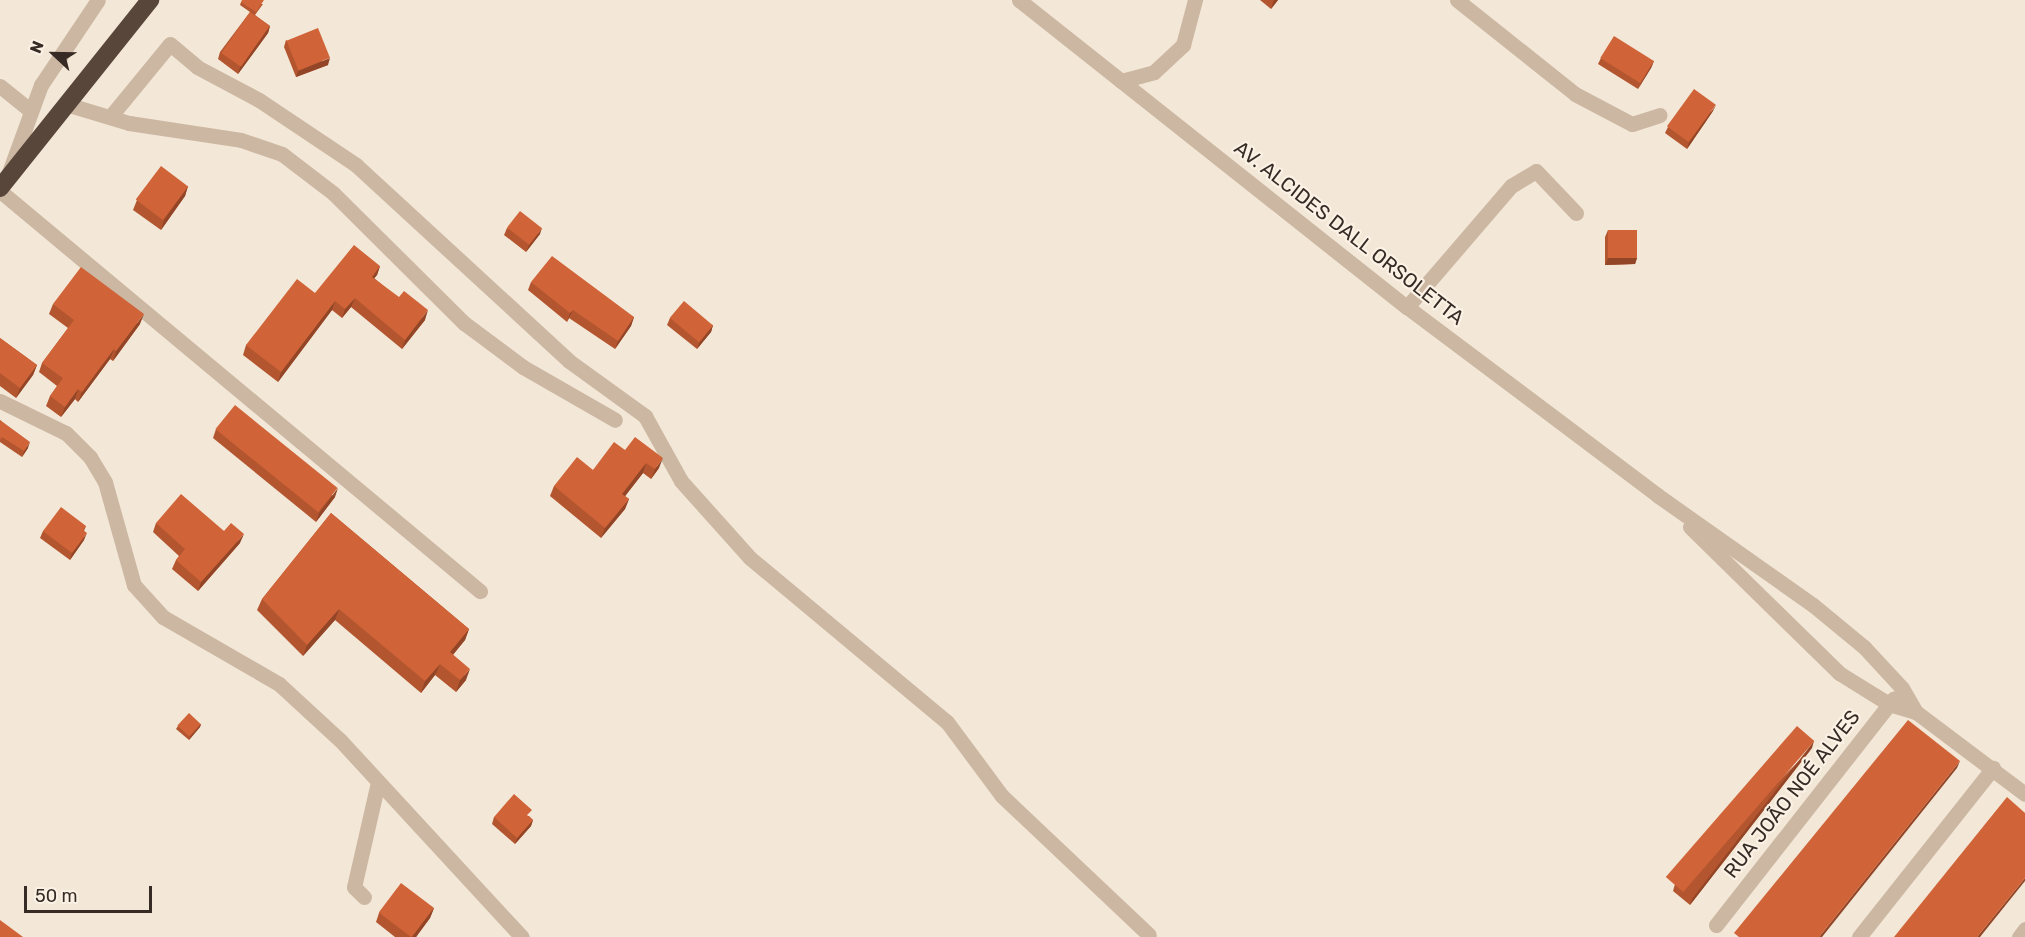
<!DOCTYPE html>
<html>
<head>
<meta charset="utf-8">
<style>
  body { margin:0 }
  #map { position:relative; width:2025px; height:937px; overflow:hidden; background:#f3e7d7; font-family:Rubik,sans-serif }
  div>[style] { position:absolute }
  .minor>* { height:15px; margin:-7.5px; padding:0 7.5px; transform-origin:7.5px; border-radius:7.5px; background:#ccb7a2 }
  .highway>* { height:18px; margin:-9px; padding:0 9px; transform-origin:9px; border-radius:9px; background:#58463b }
  .wall>* { inset:0; background:#b35630 }
  .shaded-wall>* { inset:0; background:#924627 }
  .building>* { inset:0; background:#d06438; transform-origin:0 0 }
  span { translate:-50% -50%; white-space:nowrap; text-align:center; line-height:1.15; -webkit-text-stroke:4.5px #fbf1e4; paint-order:stroke }
  .street-label { font-size:20px; color:#362b25 }
  .north { position:absolute; left:24px; top:24px; width:60px; height:60px; -webkit-text-stroke:4px #fbf1e4; paint-order:stroke; rotate:292deg; font-size:16px; font-weight:700; line-height:24px; text-align:center; color:#362b25 }
  .north::after { content:''; display:block; margin:auto; width:21px; height:27px; background:#362b25; clip-path:polygon(50% 0,100% 100%,50% 72%,0 100%) }
  .scale { position:absolute; left:24px; top:886px; width:128px; height:27px; box-sizing:border-box; border:3px solid #362b25; border-top:0; padding-left:8px; font-size:18px; line-height:21px; white-space:nowrap; color:#362b25; -webkit-text-stroke:4px #fbf1e4; paint-order:stroke }
</style>
</head>
<body>
<div id="map">
  <div class="minor">
    <div style="left:1019px;top:0;width:495px;rotate:38.4deg"></div>
    <div style="left:1407px;top:307px;width:313px;rotate:36.9deg"></div>
    <div style="left:1657px;top:495px;width:191px;rotate:35.2deg"></div>
    <div style="left:1813px;top:605px;width:66px;rotate:39.5deg"></div>
    <div style="left:1864px;top:647px;width:56px;rotate:47.2deg"></div>
    <div style="left:1902px;top:688px;width:28px;rotate:60deg"></div>
    <div style="left:1457px;top:0;width:151px;rotate:38.5deg"></div>
    <div style="left:1575px;top:94px;width:64px;rotate:27.8deg"></div>
    <div style="left:1632px;top:124px;width:29px;rotate:-18deg"></div>
    <div style="left:1121px;top:81px;width:34px;rotate:-15deg"></div>
    <div style="left:1154px;top:72px;width:40px;rotate:-43deg"></div>
    <div style="left:1183px;top:45px;width:47px;rotate:-75.1deg"></div>
    <div style="left:0;top:86px;width:38px;rotate:39deg"></div>
    <div style="left:66px;top:104px;width:66px;rotate:16.8deg"></div>
    <div style="left:129px;top:123px;width:113px;rotate:8.6deg"></div>
    <div style="left:241px;top:140px;width:43px;rotate:18.9deg"></div>
    <div style="left:282px;top:154px;width:64px;rotate:37.4deg"></div>
    <div style="left:333px;top:193px;width:185px;rotate:44.8deg"></div>
    <div style="left:464px;top:323px;width:74px;rotate:36.7deg"></div>
    <div style="left:523px;top:367px;width:106px;rotate:29.9deg"></div>
    <div style="left:110px;top:117px;width:94px;rotate:-50.6deg"></div>
    <div style="left:170px;top:44px;width:35px;rotate:40deg"></div>
    <div style="left:197px;top:67px;width:70px;rotate:28deg"></div>
    <div style="left:259px;top:100px;width:117px;rotate:33.8deg"></div>
    <div style="left:356px;top:165px;width:289px;rotate:42.6deg"></div>
    <div style="left:569px;top:361px;width:94px;rotate:35.9deg"></div>
    <div style="left:645px;top:416px;width:74px;rotate:61deg"></div>
    <div style="left:681px;top:481px;width:103px;rotate:48.1deg"></div>
    <div style="left:750px;top:558px;width:256px;rotate:39.8deg"></div>
    <div style="left:947px;top:722px;width:92px;rotate:53.4deg"></div>
    <div style="left:1002px;top:796px;width:202px;rotate:43.4deg"></div>
    <div style="left:8px;top:175px;width:96px;rotate:-69.9deg"></div>
    <div style="left:41px;top:85px;width:102px;rotate:-56.2deg"></div>
    <div style="left:0;top:191px;width:625px;rotate:39.81deg"></div>
    <div style="left:1407px;top:307px;width:160px;rotate:-49.3deg"></div>
    <div style="left:1511px;top:186px;width:29px;rotate:-31deg"></div>
    <div style="left:1536px;top:171px;width:58px;rotate:46.4deg"></div>
    <div style="left:0;top:401px;width:73px;rotate:25.9deg"></div>
    <div style="left:66px;top:433px;width:34px;rotate:45deg"></div>
    <div style="left:90px;top:457px;width:29px;rotate:59deg"></div>
    <div style="left:105px;top:482px;width:107px;rotate:74.3deg"></div>
    <div style="left:134px;top:585px;width:43px;rotate:47.8deg"></div>
    <div style="left:163px;top:617px;width:134px;rotate:30deg"></div>
    <div style="left:279px;top:684px;width:83px;rotate:42.6deg"></div>
    <div style="left:340px;top:740px;width:268px;rotate:47.3deg"></div>
    <div style="left:1690px;top:527px;width:209px;rotate:44.4deg"></div>
    <div style="left:1839px;top:673px;width:59px;rotate:31.8deg"></div>
    <div style="left:1889px;top:704px;width:28px;rotate:17deg"></div>
    <div style="left:1916px;top:712px;width:136px;rotate:37deg"></div>
    <div style="left:364px;top:897px;width:14px;rotate:-135deg"></div>
    <div style="left:354px;top:887px;width:108px;rotate:-77.1deg"></div>
    <div style="left:1716px;top:925px;width:288px;rotate:-51.9deg"></div>
    <div style="left:1859px;top:937px;width:216px;rotate:-51.6deg"></div>
    <div style="left:2019px;top:937px;width:10px;rotate:-53deg"></div>
  </div>
  <div class="highway">
    <div style="left:0;top:188px;width:241px;rotate:-51.4deg"></div>
  </div>
  <div class="wall">
    <div style="clip-path:polygon(1260px 0,1278px 0,1271px 9px)"></div>
    <div style="clip-path:polygon(241px 2px,263px 4px,255px 15px,270px 26px,268px 33px,238px 74px,218px 59px,220px 52px,250px 12px,240px 5px)"></div>
    <div style="clip-path:polygon(286px 40px,328px 65px,296px 77px,284px 47px)"></div>
    <div style="clip-path:polygon(1601px 58px,1654px 61px,1651px 68px,1638px 89px,1598px 64px)"></div>
    <div style="clip-path:polygon(1713px 111px,1687px 149px,1665px 133px,1668px 127px)"></div>
    <div style="clip-path:polygon(188px 186px,185px 196px,161px 230px,133px 210px,137px 200px)"></div>
    <div style="clip-path:polygon(507px 228px,540px 234px,526px 252px,504px 235px)"></div>
    <div style="clip-path:polygon(1608px 230px,1637px 258px,1635px 264px,1605px 265px,1605px 237px)"></div>
    <div style="clip-path:polygon(380px 266px,377px 275px,374px 278px,425px 320px,402px 349px,351px 307px,342px 318px,332px 310px,278px 382px,243px 355px,246px 345px,315px 293px)"></div>
    <div style="clip-path:polygon(531px 282px,634px 317px,631px 326px,615px 349px,569px 318px,567px 322px,528px 290px)"></div>
    <div style="clip-path:polygon(53px 304px,140px 324px,113px 361px,110px 359px,78px 402px,75px 399px,61px 417px,46px 406px,50px 396px,57px 386px,39px 372px,42px 363px,68px 328px,49px 314px)"></div>
    <div style="clip-path:polygon(670px 318px,713px 325px,711px 332px,697px 349px,667px 325px)"></div>
    <div style="clip-path:polygon(0 338px,37px 365px,33px 375px,16px 398px,0 386px)"></div>
    <div style="clip-path:polygon(0 420px,28px 448px,22px 457px,0 442px)"></div>
    <div style="clip-path:polygon(216px 429px,335px 497px,316px 522px,213px 438px)"></div>
    <div style="clip-path:polygon(625px 450px,659px 468px,651px 479px,643px 473px,625px 496px,629px 499px,625px 509px,601px 538px,550px 496px,554px 486px,593px 470px)"></div>
    <div style="clip-path:polygon(331px 513px,469px 629px,465px 640px,453px 655px,466px 680px,456px 692px,435px 675px,421px 693px,335px 620px,303px 656px,257px 610px,262px 599px)"></div>
    <div style="clip-path:polygon(156px 523px,224px 531px,240px 543px,198px 591px,172px 569px,176px 560px,179px 556px,153px 532px)"></div>
    <div style="clip-path:polygon(86px 526px,84px 531px,84px 540px,70px 560px,40px 538px,43px 531px)"></div>
    <div style="clip-path:polygon(201px 724px,200px 727px,189px 740px,176px 729px,178px 726px)"></div>
    <div style="clip-path:polygon(1812px 748px,1690px 905px,1673px 891px,1675px 884px)"></div>
    <div style="clip-path:polygon(529px 816px,533px 820px,531px 826px,515px 844px,492px 824px,494px 817px)"></div>
    <div style="clip-path:polygon(434px 908px,430px 918px,416px 937px,395px 937px,376px 922px,379px 913px)"></div>
  </div>
  <div class="shaded-wall">
    <div style="clip-path:polygon(1274px 0,1278px 0,1271px 9px)"></div>
    <div style="clip-path:polygon(270px 26px,268px 33px,238px 74px,240px 67px)"></div>
    <div style="clip-path:polygon(330px 58px,328px 65px,296px 77px,298px 71px)"></div>
    <div style="clip-path:polygon(1654px 61px,1651px 68px,1638px 89px,1641px 83px)"></div>
    <div style="clip-path:polygon(1716px 105px,1713px 111px,1687px 149px,1689px 142px)"></div>
    <div style="clip-path:polygon(188px 186px,185px 196px,161px 230px,164px 220px)"></div>
    <div style="clip-path:polygon(542px 228px,540px 234px,526px 252px,529px 245px)"></div>
    <div style="clip-path:polygon(1608px 258px,1637px 258px,1635px 264px,1605px 265px)"></div>
    <div style="clip-path:polygon(380px 266px,377px 275px,368px 286px,372px 277px)"></div>
    <div style="clip-path:polygon(355px 298px,351px 307px,342px 318px,345px 309px)"></div>
    <div style="clip-path:polygon(335px 301px,332px 310px,278px 382px,281px 372px)"></div>
    <div style="clip-path:polygon(428px 310px,425px 320px,402px 349px,405px 340px)"></div>
    <div style="clip-path:polygon(573px 310px,567px 322px,570px 313px)"></div>
    <div style="clip-path:polygon(144px 314px,140px 324px,113px 361px,116px 351px)"></div>
    <div style="clip-path:polygon(634px 317px,631px 326px,615px 349px,618px 341px)"></div>
    <div style="clip-path:polygon(713px 325px,711px 332px,697px 349px,699px 343px)"></div>
    <div style="clip-path:polygon(114px 349px,110px 359px,78px 402px,82px 392px)"></div>
    <div style="clip-path:polygon(37px 365px,33px 375px,16px 398px,20px 388px)"></div>
    <div style="clip-path:polygon(78px 389px,75px 399px,61px 417px,65px 407px)"></div>
    <div style="clip-path:polygon(30px 442px,28px 448px,22px 457px,24px 451px)"></div>
    <div style="clip-path:polygon(663px 458px,659px 468px,651px 479px,655px 469px)"></div>
    <div style="clip-path:polygon(646px 463px,643px 473px,619px 504px,622px 494px)"></div>
    <div style="clip-path:polygon(338px 488px,335px 497px,316px 522px,319px 513px)"></div>
    <div style="clip-path:polygon(629px 499px,625px 509px,601px 538px,605px 528px)"></div>
    <div style="clip-path:polygon(87px 533px,84px 540px,70px 560px,72px 553px)"></div>
    <div style="clip-path:polygon(244px 534px,240px 543px,198px 591px,201px 582px)"></div>
    <div style="clip-path:polygon(339px 609px,335px 620px,303px 656px,307px 645px)"></div>
    <div style="clip-path:polygon(469px 629px,465px 640px,445px 664px,450px 652px)"></div>
    <div style="clip-path:polygon(440px 664px,435px 675px,421px 693px,425px 681px)"></div>
    <div style="clip-path:polygon(470px 669px,466px 680px,456px 692px,460px 680px)"></div>
    <div style="clip-path:polygon(201px 724px,200px 727px,189px 740px,190px 737px)"></div>
    <div style="clip-path:polygon(1814px 741px,1812px 748px,1690px 905px,1692px 899px)"></div>
    <div style="clip-path:polygon(1960px 761px,1957px 768px,1822px 937px,1819px 937px)"></div>
    <div style="clip-path:polygon(533px 820px,531px 826px,515px 844px,517px 838px)"></div>
    <div style="clip-path:polygon(2025px 878px,2025px 881px,1980px 937px,1977px 937px)"></div>
    <div style="clip-path:polygon(434px 908px,430px 918px,416px 937px,412px 937px)"></div>
  </div>
  <div class="building">
    <div style="clip-path:polygon(242px 0,264px 0,256px 12px,241px 2px)"></div>
    <div style="left:250px;top:12px;width:24px;height:50px;rotate:35deg"></div>
    <div style="left:318px;top:28px;width:32px;height:34px;rotate:68deg"></div>
    <div style="left:1614px;top:36px;width:47px;height:26px;rotate:32deg"></div>
    <div style="left:1694px;top:89px;width:27px;height:46px;rotate:36deg"></div>
    <div style="left:161px;top:166px;width:34px;height:42px;rotate:37deg"></div>
    <div style="left:520px;top:211px;width:28px;height:21px;rotate:38deg"></div>
    <div style="left:1608px;top:230px;width:29px;height:28px"></div>
    <div style="clip-path:polygon(354px 245px,380px 266px,372px 277px,399px 297px,404px 291px,428px 310px,405px 340px,355px 298px,345px 309px,335px 301px,281px 372px,246px 345px,297px 279px,315px 293px)"></div>
    <div style="clip-path:polygon(552px 256px,634px 317px,618px 341px,573px 310px,570px 313px,531px 282px)"></div>
    <div style="clip-path:polygon(81px 267px,144px 314px,116px 351px,114px 349px,82px 392px,78px 389px,65px 407px,50px 396px,63px 378px,42px 363px,74px 320px,53px 304px)"></div>
    <div style="left:684px;top:301px;width:38px;height:22px;rotate:40deg"></div>
    <div style="clip-path:polygon(0 338px,37px 365px,20px 388px,0 373px)"></div>
    <div style="left:235px;top:405px;width:132px;height:31px;rotate:39deg"></div>
    <div style="clip-path:polygon(0 420px,30px 442px,24px 451px,2px 437px,0 440px)"></div>
    <div style="clip-path:polygon(635px 437px,663px 458px,655px 469px,646px 463px,622px 494px,629px 499px,605px 528px,554px 486px,577px 457px,593px 470px,614px 442px,625px 450px)"></div>
    <div style="clip-path:polygon(181px 494px,224px 531px,231px 523px,244px 534px,201px 582px,176px 560px,185px 549px,156px 523px)"></div>
    <div style="clip-path:polygon(61px 507px,86px 526px,83px 530px,87px 533px,72px 553px,43px 531px)"></div>
    <div style="clip-path:polygon(331px 513px,469px 629px,450px 652px,470px 669px,460px 680px,440px 664px,425px 681px,339px 609px,307px 645px,262px 599px)"></div>
    <div style="left:189px;top:713px;width:16px;height:17px;rotate:43deg"></div>
    <div style="clip-path:polygon(1908px 720px,1960px 761px,1819px 937px,1739px 937px,1734px 933px)"></div>
    <div style="left:1797px;top:726px;width:23px;height:200px;rotate:41deg"></div>
    <div style="clip-path:polygon(514px 794px,532px 810px,527px 815px,533px 820px,517px 838px,494px 817px)"></div>
    <div style="clip-path:polygon(2007px 797px,2025px 813px,2025px 878px,1977px 937px,1894px 937px)"></div>
    <div style="left:401px;top:883px;width:41px;height:37px;rotate:37deg"></div>
    <div style="clip-path:polygon(0 920px,23px 937px,0 937px)"></div>
  </div>
  <div class="street-label">
    <span style="left:1349px;top:233px;rotate:38deg">AV. ALCIDES DALL ORSOLETTA</span>
    <span style="left:1792px;top:794px;rotate:-52deg">RUA JOÃO NOÉ ALVES</span>
  </div>
  <div class="north">N</div>
  <div class="scale">50 m</div>
</div>
</body>
</html>
